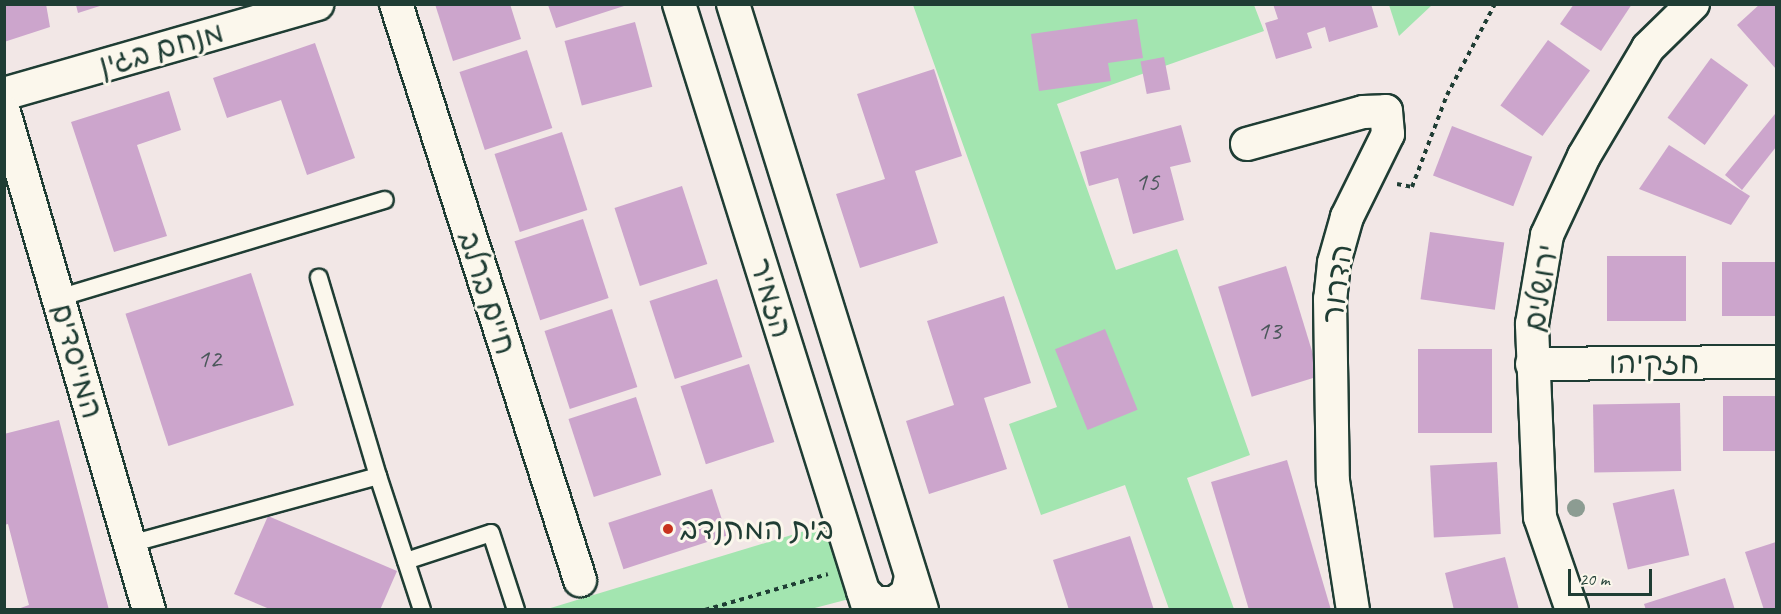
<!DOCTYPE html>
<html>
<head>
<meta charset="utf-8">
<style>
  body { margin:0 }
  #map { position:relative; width:1781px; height:614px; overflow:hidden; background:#f2e7e6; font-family:Caveat,"Playpen Sans Hebrew",sans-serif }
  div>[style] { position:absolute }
  .green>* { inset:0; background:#a3e5b0 }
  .building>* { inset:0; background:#cca5cc; transform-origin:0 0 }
  .path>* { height:4px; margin-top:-2px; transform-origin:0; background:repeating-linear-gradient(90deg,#1f3d34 0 4.5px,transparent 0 9px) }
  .roads { filter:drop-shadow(2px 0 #1f3d34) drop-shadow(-2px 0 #1f3d34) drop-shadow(0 2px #1f3d34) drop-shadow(0 -2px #1f3d34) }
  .lane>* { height:16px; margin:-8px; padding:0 8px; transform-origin:8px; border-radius:8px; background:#fbf7ec }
  .street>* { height:32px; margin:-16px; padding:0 16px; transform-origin:16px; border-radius:16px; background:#fbf7ec }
  .trees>* { width:18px; height:18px; margin:-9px; border-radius:50%; background:#8c9c92 }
  .dots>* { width:16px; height:16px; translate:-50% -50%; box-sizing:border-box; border:3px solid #fbf7ec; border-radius:50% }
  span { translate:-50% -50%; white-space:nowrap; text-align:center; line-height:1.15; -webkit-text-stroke:6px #fbf7ec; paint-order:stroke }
  .number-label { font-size:27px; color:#4a575a }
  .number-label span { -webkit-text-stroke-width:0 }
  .street-label { font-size:30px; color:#1f3d34 }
  .poi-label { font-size:30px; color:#1f3d34 }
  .left { translate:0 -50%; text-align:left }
  .frame { position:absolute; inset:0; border:6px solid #1f3d34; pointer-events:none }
  .scale { position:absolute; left:1568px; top:569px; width:84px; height:27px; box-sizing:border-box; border:3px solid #1f3d34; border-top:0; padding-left:8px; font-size:18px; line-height:21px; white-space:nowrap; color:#1f3d34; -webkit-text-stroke:4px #fbf7ec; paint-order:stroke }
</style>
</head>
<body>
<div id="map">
  <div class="green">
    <div style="clip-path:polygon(913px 5px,1254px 5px,1264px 31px,1057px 104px,1116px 270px,1177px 249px,1250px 455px,1187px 478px,1234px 609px,1169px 609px,1125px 485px,1041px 515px,1009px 424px,1057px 407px)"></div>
    <div style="clip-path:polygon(1389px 5px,1389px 4px,1432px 5px,1399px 36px)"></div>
    <div style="clip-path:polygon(831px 523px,853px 598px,807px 610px,544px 610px)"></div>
  </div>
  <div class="building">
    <div style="clip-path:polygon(4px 4px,46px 4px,50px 27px,4px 42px)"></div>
    <div style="clip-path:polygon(435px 4px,510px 4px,521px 39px,453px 61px)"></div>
    <div style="clip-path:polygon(1273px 4px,1371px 4px,1378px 27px,1329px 42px,1325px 27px,1307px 33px,1312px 48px,1276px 59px,1265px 23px,1278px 19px)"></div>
    <div style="clip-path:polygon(1574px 4px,1632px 4px,1601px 51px,1560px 24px)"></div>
    <div style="clip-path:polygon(1760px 4px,1776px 4px,1776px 69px,1737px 25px)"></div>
    <div style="clip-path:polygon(76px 5px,103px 5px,78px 13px)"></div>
    <div style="clip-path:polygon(548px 5px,623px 5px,624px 6px,556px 28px)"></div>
    <div style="clip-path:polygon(1137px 19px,1143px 58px,1108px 63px,1111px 81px,1039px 91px,1031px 34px)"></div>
    <div style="left:635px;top:22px;width:67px;height:73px;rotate:75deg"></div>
    <div style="left:1548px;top:40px;width:52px;height:81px;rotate:36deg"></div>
    <div style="clip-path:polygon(315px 43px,355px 158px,307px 175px,281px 100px,227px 118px,213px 78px)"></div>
    <div style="left:527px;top:50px;width:82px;height:71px;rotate:72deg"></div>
    <div style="left:1164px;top:57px;width:33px;height:24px;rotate:79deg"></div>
    <div style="left:1711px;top:58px;width:46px;height:74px;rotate:36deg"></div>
    <div style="clip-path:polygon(934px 69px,962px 156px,915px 171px,938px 243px,860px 268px,836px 194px,885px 179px,857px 94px)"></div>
    <div style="clip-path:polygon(169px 91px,181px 130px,137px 145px,167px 236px,114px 252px,71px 122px)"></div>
    <div style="clip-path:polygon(1775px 114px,1776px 147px,1742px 190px,1725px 175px)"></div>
    <div style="clip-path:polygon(1181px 125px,1191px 162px,1170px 167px,1184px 220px,1133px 234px,1118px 178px,1089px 186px,1080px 152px)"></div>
    <div style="left:1452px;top:126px;width:86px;height:53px;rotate:21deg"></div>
    <div style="left:562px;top:132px;width:82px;height:71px;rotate:72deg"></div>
    <div style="clip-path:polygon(1669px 145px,1750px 196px,1731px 225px,1639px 189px)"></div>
    <div style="left:682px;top:186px;width:82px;height:71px;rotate:72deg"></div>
    <div style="left:583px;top:219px;width:83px;height:72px;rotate:72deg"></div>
    <div style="left:1430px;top:232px;width:75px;height:68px;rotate:8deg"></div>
    <div style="left:1607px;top:256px;width:79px;height:65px"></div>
    <div style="left:1776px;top:262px;width:54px;height:54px;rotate:90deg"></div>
    <div style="left:1286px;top:266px;width:115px;height:71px;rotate:73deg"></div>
    <div style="left:251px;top:273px;width:139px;height:132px;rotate:72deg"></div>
    <div style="left:717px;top:279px;width:82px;height:71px;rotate:72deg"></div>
    <div style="clip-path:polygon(1004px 296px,1031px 383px,984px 398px,1007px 469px,929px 494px,906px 421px,954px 405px,927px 321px)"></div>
    <div style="left:612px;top:309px;width:82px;height:71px;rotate:72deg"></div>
    <div style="left:1105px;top:329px;width:87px;height:54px;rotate:68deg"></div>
    <div style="left:1418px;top:349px;width:74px;height:84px"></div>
    <div style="left:749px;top:364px;width:82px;height:72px;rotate:72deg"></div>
    <div style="left:1723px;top:396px;width:53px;height:55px"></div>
    <div style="left:636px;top:397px;width:82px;height:71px;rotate:72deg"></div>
    <div style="left:1680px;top:403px;width:68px;height:87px;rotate:89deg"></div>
    <div style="clip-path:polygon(59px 420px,109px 610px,15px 610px,29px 605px,8px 524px,4px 525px,4px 434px)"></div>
    <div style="clip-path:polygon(1287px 460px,1331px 610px,1249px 610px,1211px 482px)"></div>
    <div style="left:1497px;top:462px;width:72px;height:67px;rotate:87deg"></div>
    <div style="left:712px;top:489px;width:49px;height:109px;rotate:72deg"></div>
    <div style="left:1674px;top:489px;width:68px;height:63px;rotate:77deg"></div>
    <div style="clip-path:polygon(268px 516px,397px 571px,380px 610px,272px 610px,234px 594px)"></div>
    <div style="clip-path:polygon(1130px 536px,1154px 610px,1069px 610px,1053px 560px)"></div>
    <div style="clip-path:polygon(1776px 542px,1776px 610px,1764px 610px,1745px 552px)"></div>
    <div style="clip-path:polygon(1505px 557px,1519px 610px,1454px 610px,1445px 573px)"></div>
    <div style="clip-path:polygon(1725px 578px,1735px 610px,1646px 610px,1644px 604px)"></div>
  </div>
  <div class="path">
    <div style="left:1397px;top:184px;width:15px;rotate:11deg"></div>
    <div style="left:1412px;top:187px;width:98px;rotate:-69.2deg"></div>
    <div style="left:1447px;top:95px;width:103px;rotate:-62.2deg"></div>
    <div style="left:705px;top:610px;width:128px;rotate:-16.3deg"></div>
  </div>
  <div class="roads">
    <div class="lane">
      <div style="left:58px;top:298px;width:341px;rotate:-16.7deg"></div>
      <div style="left:378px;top:476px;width:141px;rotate:71.8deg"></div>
      <div style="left:130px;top:544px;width:257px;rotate:-15.3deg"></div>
      <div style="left:378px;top:476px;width:207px;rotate:-106.6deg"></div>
      <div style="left:406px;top:561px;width:89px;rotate:-18.2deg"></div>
      <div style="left:491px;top:533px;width:81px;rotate:72deg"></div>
    </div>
    <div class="street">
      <div style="left:396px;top:4px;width:605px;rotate:72.28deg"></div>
      <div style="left:679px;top:4px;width:635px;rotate:72.59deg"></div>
      <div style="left:733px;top:4px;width:635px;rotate:72.68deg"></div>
      <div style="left:4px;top:94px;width:326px;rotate:-16deg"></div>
      <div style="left:4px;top:112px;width:519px;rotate:73.77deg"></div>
      <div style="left:1247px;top:144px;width:120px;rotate:-15.4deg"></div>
      <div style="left:1363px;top:112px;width:23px;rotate:-2deg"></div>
      <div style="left:1386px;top:111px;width:23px;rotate:85deg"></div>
      <div style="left:1388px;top:134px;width:93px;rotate:116.3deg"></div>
      <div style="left:1347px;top:217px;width:48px;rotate:105.8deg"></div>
      <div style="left:1334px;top:263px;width:36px;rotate:96deg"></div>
      <div style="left:1330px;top:299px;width:182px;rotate:89.1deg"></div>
      <div style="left:1333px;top:481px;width:131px;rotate:81.2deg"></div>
      <div style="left:1532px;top:364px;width:244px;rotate:-0.5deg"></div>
      <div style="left:863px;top:591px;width:17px;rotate:45deg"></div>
      <div style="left:875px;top:603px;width:19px"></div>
      <div style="left:894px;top:603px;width:16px;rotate:-35deg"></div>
      <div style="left:907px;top:594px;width:18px;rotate:-77deg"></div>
      <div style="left:1572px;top:610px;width:98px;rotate:-109deg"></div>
      <div style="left:1540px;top:517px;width:193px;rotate:-92.4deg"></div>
      <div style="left:1532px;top:324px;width:90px;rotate:-80.4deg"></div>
      <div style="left:1547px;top:235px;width:87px;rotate:-64.9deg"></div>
      <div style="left:1584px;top:156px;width:126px;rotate:-59.3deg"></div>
      <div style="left:1648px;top:48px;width:63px;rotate:-44.4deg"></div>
    </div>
  </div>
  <div class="trees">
    <div style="left:1576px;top:508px"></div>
  </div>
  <div class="dots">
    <div style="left:668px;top:529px;background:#c8321e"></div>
  </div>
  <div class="number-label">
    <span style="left:1147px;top:182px">15</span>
    <span style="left:1269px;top:331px">13</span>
    <span style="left:209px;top:359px">12</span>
  </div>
  <div class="street-label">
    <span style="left:161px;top:49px;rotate:-16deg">מנחם בגין</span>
    <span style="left:1337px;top:284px;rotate:-83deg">הדרור</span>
    <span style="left:1541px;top:288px;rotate:-81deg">ירושלים</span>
    <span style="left:487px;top:293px;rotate:72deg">חיים ברלב</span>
    <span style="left:771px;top:298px;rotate:73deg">הזמיר</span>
    <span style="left:77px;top:361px;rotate:74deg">המייסדים</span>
    <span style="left:1654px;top:363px">חזקיהו</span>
  </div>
  <div class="poi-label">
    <span class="left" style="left:680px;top:529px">בית המתנדב</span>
  </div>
  <div class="frame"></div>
  <div class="scale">20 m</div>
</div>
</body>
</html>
